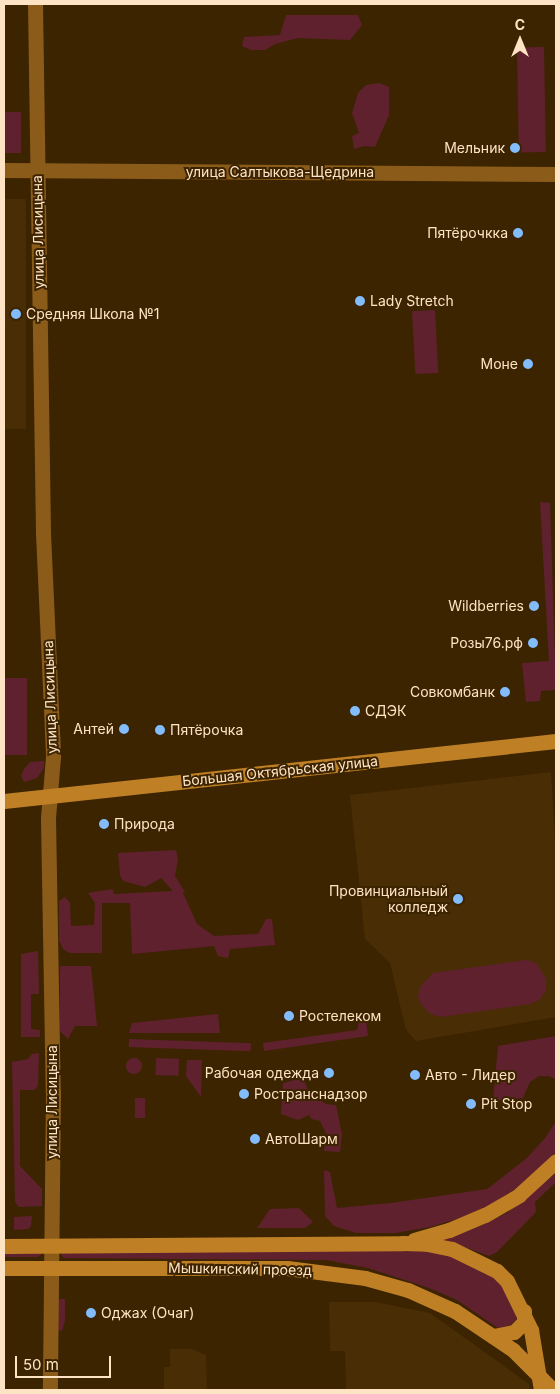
<!DOCTYPE html>
<html>
<head>
<meta charset="utf-8">
<style>
  body { margin:0 }
  #map { position:relative; width:560px; height:1394px; overflow:hidden; background:#3c2401; font-family:Inter,sans-serif }
  div>[style] { position:absolute }
  .built>* { inset:0; background:#492d05; transform-origin:0 0 }
  .green>* { inset:0; background:#60212e; transform-origin:0 0 }
  .round { border-radius:50% }
  .minor>* { height:15px; margin:-7.5px; padding:0 7.5px; transform-origin:7.5px; border-radius:7.5px; background:#8b5c19 }
  .major>* { height:15px; margin:-7.5px; padding:0 7.5px; transform-origin:7.5px; border-radius:7.5px; background:#bf7f25 }
  .dots>* { width:14px; height:14px; translate:-50% -50%; box-sizing:border-box; border:2px solid #3c2401; border-radius:50% }
  span { translate:-50% -50%; white-space:nowrap; text-align:center; line-height:1.15; -webkit-text-stroke:4px #3c2401; paint-order:stroke }
  .poi-label { font-size:14px; color:#fee3c4 }
  .right { translate:-100% -50%; text-align:right }
  .left { translate:0 -50%; text-align:left }
  .street-label { font-size:14px; color:#fee3c4 }
  .frame { position:absolute; inset:0; border:5px solid #fee3c4; pointer-events:none }
  .north { position:absolute; left:495px; top:15px; width:50px; height:50px; -webkit-text-stroke:4px #3c2401; paint-order:stroke; rotate:0deg; font-size:14px; font-weight:700; line-height:20px; text-align:center; color:#fee3c4 }
  .north::after { content:''; display:block; margin:auto; width:18px; height:22px; background:#fee3c4; clip-path:polygon(50% 0,100% 100%,50% 72%,0 100%) }
  .scale { position:absolute; left:15px; top:1356px; width:96px; height:22px; box-sizing:border-box; border:2px solid #fee3c4; border-top:0; padding-left:6px; font-size:15px; line-height:18px; white-space:nowrap; color:#fee3c4; -webkit-text-stroke:4px #3c2401; paint-order:stroke }
</style>
</head>
<body>
<div id="map">
  <div class="built">
    <div style="left:4px;top:199px;width:22px;height:230px"></div>
    <div style="clip-path:polygon(551px 772px,556px 859px,556px 1017px,416px 1041px,406px 1030px,390px 963px,365px 939px,350px 795px)"></div>
    <div style="clip-path:polygon(329px 1302px,375px 1302px,430px 1313px,529px 1384px,529px 1390px,346px 1390px,345px 1351px,330px 1351px)"></div>
    <div style="clip-path:polygon(170px 1349px,191px 1349px,206px 1355px,207px 1390px,164px 1390px,164px 1367px,170px 1367px)"></div>
  </div>
  <div class="green">
    <div style="clip-path:polygon(286px 15px,358px 15px,362px 25px,350px 40px,298px 38px,275px 44px,265px 50px,251px 50px,242px 46px,244px 37px,280px 35px)"></div>
    <div style="left:544px;top:47px;width:105px;height:27px;rotate:89deg"></div>
    <div style="clip-path:polygon(379px 83px,389px 87px,389px 115px,375px 147px,364px 146px,354px 149px,352px 136px,359px 133px,352px 113px,358px 93px,366px 85px)"></div>
    <div style="left:4px;top:112px;width:17px;height:41px"></div>
    <div style="left:4px;top:245px;width:2px;height:80px"></div>
    <div style="left:435px;top:310px;width:63px;height:23px;rotate:87deg"></div>
    <div style="clip-path:polygon(540px 502px,550px 503px,556px 690px,541px 691px,540px 701px,526px 702px,522px 663px,549px 661px)"></div>
    <div style="left:27px;top:678px;width:77px;height:23px;rotate:90deg"></div>
    <div style="clip-path:polygon(44px 761px,44px 768px,37px 778px,24px 782px,21px 776px,24px 769px,30px 762px)"></div>
    <div style="clip-path:polygon(176px 850px,178px 859px,175px 876px,185px 892px,183px 893px,197px 924px,214px 936px,258px 934px,266px 919px,272px 919px,275px 945px,230px 949px,228px 958px,218px 956px,214px 946px,132px 954px,130px 903px,102px 903px,102px 953px,70px 953px,64px 950px,59px 941px,59px 901px,65px 897px,70px 903px,71px 926px,94px 925px,95px 903px,88px 893px,113px 889px,114px 894px,173px 891px,161px 878px,145px 887px,123px 881px,120px 875px,118px 853px)"></div>
    <div style="clip-path:polygon(38px 951px,39px 994px,31px 994px,31px 1029px,40px 1030px,40px 1037px,21px 1037px,21px 954px)"></div>
    <div style="clip-path:polygon(526px 960px,536px 963px,546px 979px,546px 991px,539px 1000px,530px 1004px,441px 1017px,430px 1014px,421px 1004px,418px 997px,420px 987px,433px 973px)"></div>
    <div style="clip-path:polygon(60px 966px,91px 966px,97px 1026px,75px 1026px,68px 1039px,60px 1031px)"></div>
    <div style="clip-path:polygon(365px 1013px,368px 1036px,264px 1051px,263px 1043px,357px 1030px,360px 1014px)"></div>
    <div style="clip-path:polygon(218px 1014px,220px 1033px,129px 1033px,132px 1023px)"></div>
    <div style="clip-path:polygon(556px 1036px,556px 1079px,548px 1076px,539px 1076px,530px 1082px,523px 1098px,493px 1101px,498px 1046px)"></div>
    <div style="left:129px;top:1039px;width:122px;height:8px;rotate:2deg"></div>
    <div style="clip-path:polygon(39px 1053px,38px 1086px,34px 1090px,20px 1090px,20px 1166px,42px 1189px,42px 1206px,19px 1207px,15px 1202px,12px 1062px,28px 1059px,32px 1054px)"></div>
    <div class="round" style="left:126px;top:1058px;width:16px;height:16px"></div>
    <div style="left:156px;top:1058px;width:23px;height:17px;rotate:2deg"></div>
    <div style="clip-path:polygon(187px 1060px,202px 1060px,201px 1097px,186px 1076px)"></div>
    <div style="clip-path:polygon(303px 1078px,308px 1090px,315px 1093px,318px 1099px,326px 1104px,336px 1105px,342px 1134px,340px 1152px,324px 1151px,326px 1133px,320px 1121px,312px 1119px,309px 1115px,298px 1120px,281px 1114px,283px 1083px)"></div>
    <div style="left:135px;top:1098px;width:10px;height:20px"></div>
    <div style="clip-path:polygon(556px 1121px,556px 1152px,545px 1163px,519px 1187px,490px 1205px,460px 1218px,430px 1227px,395px 1233px,356px 1233px,334px 1226px,325px 1216px,324px 1170px,330px 1172px,337px 1208px,391px 1203px,487px 1189px,527px 1158px,546px 1137px)"></div>
    <div style="clip-path:polygon(556px 1173px,556px 1182px,535px 1202px,536px 1212px,497px 1252px,489px 1256px,443px 1239px,482px 1225px,507px 1213px)"></div>
    <div style="clip-path:polygon(299px 1208px,313px 1222px,305px 1228px,257px 1228px,270px 1209px)"></div>
    <div style="clip-path:polygon(32px 1216px,31px 1226px,28px 1229px,14px 1230px,14px 1217px)"></div>
    <div style="clip-path:polygon(419px 1250px,442px 1253px,491px 1274px,503px 1287px,519px 1315px,515px 1321px,507px 1327px,498px 1328px,457px 1300px,429px 1288px,368px 1268px,326px 1260px,64px 1258px,61px 1255px,65px 1251px)"></div>
    <div style="clip-path:polygon(4px 1251px,40px 1253px,42px 1254px,38px 1257px,4px 1257px)"></div>
    <div style="clip-path:polygon(57px 1299px,65px 1299px,65px 1320px,62px 1331px,57px 1330px)"></div>
  </div>
  <div class="minor">
    <div style="left:35px;top:4px;width:529px;rotate:89.13deg"></div>
    <div style="left:43px;top:533px;width:224px;rotate:87.4deg"></div>
    <div style="left:53px;top:757px;width:61px;rotate:94.7deg"></div>
    <div style="left:48px;top:818px;width:274px;rotate:89deg"></div>
    <div style="left:53px;top:1092px;width:298px;rotate:90.6deg"></div>
    <div style="left:4px;top:170px;width:552px;rotate:0.42deg"></div>
  </div>
  <div class="major">
    <div style="left:4px;top:801px;width:555px;rotate:-6.2deg"></div>
    <div style="left:414px;top:1240px;width:36px;rotate:-16deg"></div>
    <div style="left:449px;top:1230px;width:39px;rotate:-23deg"></div>
    <div style="left:485px;top:1215px;width:39px;rotate:-30deg"></div>
    <div style="left:519px;top:1195px;width:50px;rotate:-42.6deg"></div>
    <div style="left:4px;top:1246px;width:399px;rotate:-0.4deg"></div>
    <div style="left:403px;top:1243px;width:24px;rotate:2deg"></div>
    <div style="left:427px;top:1244px;width:25px;rotate:11deg"></div>
    <div style="left:452px;top:1249px;width:50px;rotate:26.1deg"></div>
    <div style="left:497px;top:1271px;width:14px;rotate:45deg"></div>
    <div style="left:507px;top:1281px;width:55px;rotate:63.9deg"></div>
    <div style="left:531px;top:1330px;width:61px;rotate:80.5deg"></div>
    <div style="left:4px;top:1268px;width:283px"></div>
    <div style="left:287px;top:1268px;width:79px;rotate:7.3deg"></div>
    <div style="left:365px;top:1278px;width:45px;rotate:15.6deg"></div>
    <div style="left:408px;top:1290px;width:51px;rotate:24.1deg"></div>
    <div style="left:455px;top:1311px;width:70px;rotate:33.9deg"></div>
    <div style="left:513px;top:1350px;width:57px;rotate:45deg"></div>
    <div style="left:493px;top:1336px;width:21px;rotate:-11deg"></div>
    <div style="left:514px;top:1332px;width:14px;rotate:-45deg"></div>
    <div style="left:524px;top:1322px;width:11px;rotate:-90deg"></div>
  </div>
  <div class="dots">
    <div style="left:515px;top:148px;background:#82bcfa"></div>
    <div style="left:518px;top:233px;background:#82bcfa"></div>
    <div style="left:360px;top:301px;background:#82bcfa"></div>
    <div style="left:16px;top:314px;background:#82bcfa"></div>
    <div style="left:528px;top:364px;background:#82bcfa"></div>
    <div style="left:534px;top:606px;background:#82bcfa"></div>
    <div style="left:533px;top:643px;background:#82bcfa"></div>
    <div style="left:505px;top:692px;background:#82bcfa"></div>
    <div style="left:355px;top:711px;background:#82bcfa"></div>
    <div style="left:124px;top:729px;background:#82bcfa"></div>
    <div style="left:160px;top:730px;background:#82bcfa"></div>
    <div style="left:104px;top:824px;background:#82bcfa"></div>
    <div style="left:458px;top:899px;background:#82bcfa"></div>
    <div style="left:289px;top:1016px;background:#82bcfa"></div>
    <div style="left:329px;top:1073px;background:#82bcfa"></div>
    <div style="left:415px;top:1075px;background:#82bcfa"></div>
    <div style="left:244px;top:1094px;background:#82bcfa"></div>
    <div style="left:471px;top:1104px;background:#82bcfa"></div>
    <div style="left:255px;top:1139px;background:#82bcfa"></div>
    <div style="left:91px;top:1313px;background:#82bcfa"></div>
  </div>
  <div class="poi-label">
    <span class="right" style="left:505px;top:148px">Мельник</span>
    <span class="right" style="left:508px;top:233px">Пятёрочкка</span>
    <span class="left" style="left:370px;top:301px">Lady Stretch</span>
    <span class="left" style="left:26px;top:314px">Средняя Школа №1</span>
    <span class="right" style="left:518px;top:364px">Моне</span>
    <span class="right" style="left:524px;top:606px">Wildberries</span>
    <span class="right" style="left:523px;top:643px">Розы76.рф</span>
    <span class="right" style="left:495px;top:692px">Совкомбанк</span>
    <span class="left" style="left:365px;top:711px">СДЭК</span>
    <span class="right" style="left:114px;top:729px">Антей</span>
    <span class="left" style="left:170px;top:730px">Пятёрочка</span>
    <span class="left" style="left:114px;top:824px">Природа</span>
    <span class="right" style="left:448px;top:899px">Провинциальный<br>колледж</span>
    <span class="left" style="left:299px;top:1016px">Ростелеком</span>
    <span class="right" style="left:319px;top:1073px">Рабочая одежда</span>
    <span class="left" style="left:425px;top:1075px">Авто - Лидер</span>
    <span class="left" style="left:254px;top:1094px">Ространснадзор</span>
    <span class="left" style="left:481px;top:1104px">Pit Stop</span>
    <span class="left" style="left:265px;top:1139px">АвтоШарм</span>
    <span class="left" style="left:101px;top:1313px">Оджах (Очаг)</span>
  </div>
  <div class="street-label">
    <span style="left:280px;top:172px">улица Салтыкова-Щедрина</span>
    <span style="left:38px;top:232px;rotate:-91deg">улица Лисицына</span>
    <span style="left:50px;top:697px;rotate:-92deg">улица Лисицына</span>
    <span style="left:280px;top:771px;rotate:-6deg">Большая Октябрьская улица</span>
    <span style="left:52px;top:1102px;rotate:-90deg">улица Лисицына</span>
    <span style="left:240px;top:1269px;rotate:1deg">Мышкинский проезд</span>
  </div>
  <div class="frame"></div>
  <div class="north">С</div>
  <div class="scale">50 m</div>
</div>
</body>
</html>
